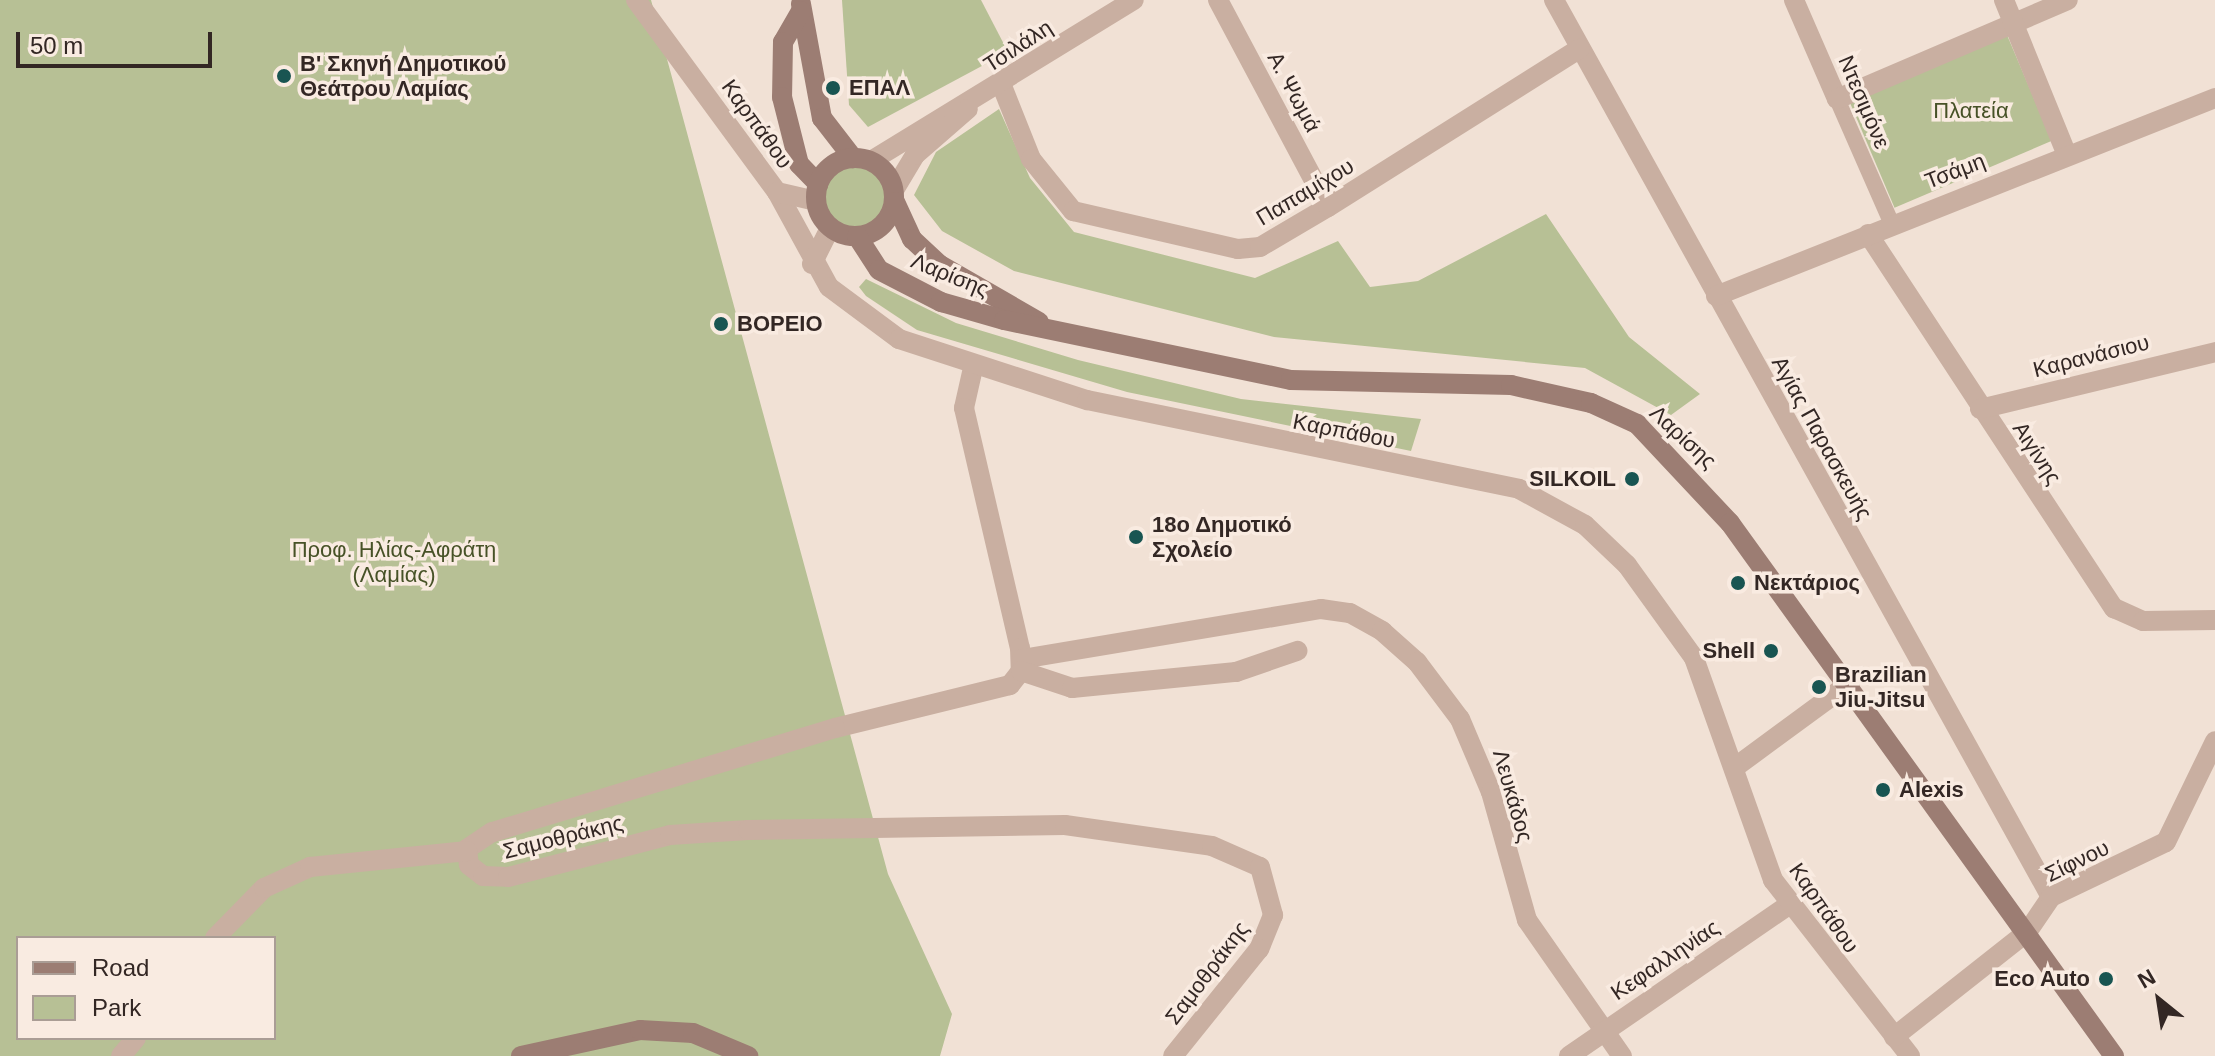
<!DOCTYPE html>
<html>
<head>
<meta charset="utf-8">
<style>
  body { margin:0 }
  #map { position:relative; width:2215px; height:1056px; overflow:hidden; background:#f1e1d5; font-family:Arial,sans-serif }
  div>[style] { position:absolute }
  .green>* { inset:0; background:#b7c095; transform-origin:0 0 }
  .round { border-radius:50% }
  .pedestrian>* { height:16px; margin:-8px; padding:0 8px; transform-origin:8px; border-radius:8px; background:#c9afa1 }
  .minor>* { height:20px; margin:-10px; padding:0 10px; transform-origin:10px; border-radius:10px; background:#c9afa1 }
  .tertiary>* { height:20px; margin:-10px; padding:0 10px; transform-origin:10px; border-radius:10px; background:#c9afa1 }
  .secondary>* { height:20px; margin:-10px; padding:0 10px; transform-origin:10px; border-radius:10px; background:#9c7d73 }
  .secondary>.ring { margin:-10px; padding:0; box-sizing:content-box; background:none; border:20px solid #9c7d73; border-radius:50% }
  .dots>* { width:22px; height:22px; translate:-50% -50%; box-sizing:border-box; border:4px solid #f9ebe1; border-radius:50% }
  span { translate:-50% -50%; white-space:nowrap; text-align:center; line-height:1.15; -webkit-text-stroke:7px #f9ebe1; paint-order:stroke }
  .street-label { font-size:22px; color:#332724 }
  .poi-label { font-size:22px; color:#332724; font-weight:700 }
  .left { translate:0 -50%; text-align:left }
  .right { translate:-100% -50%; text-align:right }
  .park-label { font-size:22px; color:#475227 }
  .legend { position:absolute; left:16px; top:936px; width:260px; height:104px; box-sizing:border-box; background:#f9ebe1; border:2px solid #aa9d95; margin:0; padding:10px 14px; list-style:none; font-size:24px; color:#332724 }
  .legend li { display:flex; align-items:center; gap:16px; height:40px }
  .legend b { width:40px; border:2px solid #aa9d95 }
  .north { position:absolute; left:2119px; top:960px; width:80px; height:80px; -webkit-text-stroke:6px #f9ebe1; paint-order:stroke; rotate:330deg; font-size:22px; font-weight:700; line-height:32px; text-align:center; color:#332724 }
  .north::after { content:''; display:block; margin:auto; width:28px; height:36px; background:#332724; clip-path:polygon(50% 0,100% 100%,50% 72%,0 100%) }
  .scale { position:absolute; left:16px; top:32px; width:196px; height:36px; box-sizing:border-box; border:4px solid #332724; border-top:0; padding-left:10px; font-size:24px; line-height:28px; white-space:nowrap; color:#332724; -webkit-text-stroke:6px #f9ebe1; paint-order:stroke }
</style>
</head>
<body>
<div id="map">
  <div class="green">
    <div style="clip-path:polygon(evenodd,0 0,651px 0,888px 874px,952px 1014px,940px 1056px,0 1056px,0 0,18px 938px,274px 938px,274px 1038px,18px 1038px,18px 938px)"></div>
    <div style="clip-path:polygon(842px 0,981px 0,1008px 52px,868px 127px,849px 105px)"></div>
    <div style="left:2007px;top:35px;width:115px;height:171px;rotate:67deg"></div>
    <div style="clip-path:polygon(999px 109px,1030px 178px,1074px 232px,1255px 278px,1338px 241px,1370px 287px,1418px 281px,1546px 214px,1629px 337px,1700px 394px,1671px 415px,1585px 368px,1274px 337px,1014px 271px,942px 231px,914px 195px,936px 152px)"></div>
    <div class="round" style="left:825px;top:167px;width:60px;height:60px"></div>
    <div style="clip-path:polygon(866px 279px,956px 323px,1078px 360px,1241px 399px,1421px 419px,1411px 451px,1127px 392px,917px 330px,866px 296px,859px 287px)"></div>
  </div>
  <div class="pedestrian">
    <div style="left:1837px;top:99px;width:134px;rotate:66.3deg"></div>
  </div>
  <div class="minor">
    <div style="left:1218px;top:0;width:234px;rotate:62deg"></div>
    <div style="left:1554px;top:0;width:1025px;rotate:61.01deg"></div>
    <div style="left:1794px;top:0;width:108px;rotate:66.5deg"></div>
    <div style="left:1837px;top:99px;width:251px;rotate:-23.2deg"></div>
    <div style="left:2004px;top:0;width:165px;rotate:67.9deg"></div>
    <div style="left:1002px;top:86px;width:79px;rotate:68.3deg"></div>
    <div style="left:1031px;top:159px;width:67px;rotate:51.1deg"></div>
    <div style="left:1073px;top:211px;width:169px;rotate:13deg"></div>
    <div style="left:1238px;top:249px;width:22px;rotate:-5deg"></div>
    <div style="left:1260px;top:247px;width:79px;rotate:-30.5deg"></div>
    <div style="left:1328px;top:207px;width:297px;rotate:-32.2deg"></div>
    <div style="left:871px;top:161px;width:308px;rotate:-31.5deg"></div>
    <div style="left:894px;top:190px;width:41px;rotate:-59deg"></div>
    <div style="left:915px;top:155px;width:70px;rotate:-41deg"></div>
    <div style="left:1868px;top:234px;width:448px;rotate:56.7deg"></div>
    <div style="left:2114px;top:608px;width:32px;rotate:24deg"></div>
    <div style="left:2143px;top:621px;width:72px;rotate:-0.8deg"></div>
    <div style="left:1716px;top:296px;width:537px;rotate:-21.64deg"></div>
    <div style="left:973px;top:368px;width:41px;rotate:102.7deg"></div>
    <div style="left:964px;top:408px;width:246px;rotate:76.9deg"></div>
    <div style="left:1020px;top:648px;width:23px;rotate:88deg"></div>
    <div style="left:1021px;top:671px;width:18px;rotate:128deg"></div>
    <div style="left:1010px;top:685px;width:180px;rotate:166.2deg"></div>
    <div style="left:835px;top:728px;width:358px;rotate:163.1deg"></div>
    <div style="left:492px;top:832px;width:30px;rotate:146deg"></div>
    <div style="left:467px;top:849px;width:16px;rotate:83deg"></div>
    <div style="left:469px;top:865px;width:18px;rotate:38deg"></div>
    <div style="left:483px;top:876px;width:25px;rotate:2deg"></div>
    <div style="left:508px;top:877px;width:167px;rotate:-14.5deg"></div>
    <div style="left:670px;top:835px;width:78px;rotate:-3.7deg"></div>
    <div style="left:748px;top:830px;width:317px;rotate:-0.9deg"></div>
    <div style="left:1065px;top:825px;width:148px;rotate:8.1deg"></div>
    <div style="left:1212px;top:846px;width:52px;rotate:23.6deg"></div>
    <div style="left:1260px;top:867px;width:50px;rotate:74.8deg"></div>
    <div style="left:1273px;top:915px;width:37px;rotate:112deg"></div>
    <div style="left:1259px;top:949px;width:137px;rotate:128.8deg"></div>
    <div style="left:1980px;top:409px;width:242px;rotate:-13.6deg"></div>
    <div style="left:1022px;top:659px;width:303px;rotate:-9.5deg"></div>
    <div style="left:1321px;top:609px;width:29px;rotate:8deg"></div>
    <div style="left:1350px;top:613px;width:37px;rotate:29deg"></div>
    <div style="left:1382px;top:631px;width:47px;rotate:41.5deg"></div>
    <div style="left:1417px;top:662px;width:71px;rotate:53deg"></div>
    <div style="left:1460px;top:719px;width:79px;rotate:67deg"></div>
    <div style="left:1491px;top:792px;width:133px;rotate:74.3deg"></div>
    <div style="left:1527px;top:920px;width:166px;rotate:55.1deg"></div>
    <div style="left:1021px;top:671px;width:54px;rotate:18.4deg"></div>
    <div style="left:1072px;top:688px;width:165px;rotate:-5.6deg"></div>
    <div style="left:1236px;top:672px;width:65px;rotate:-19deg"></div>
    <div style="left:1734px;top:768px;width:140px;rotate:-36.3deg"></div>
    <div style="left:1569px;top:1056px;width:267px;rotate:-34.5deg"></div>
  </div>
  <div class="tertiary">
    <div style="left:636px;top:0;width:238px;rotate:53.7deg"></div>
    <div style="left:777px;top:192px;width:108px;rotate:61.3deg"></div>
    <div style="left:829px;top:287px;width:87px;rotate:36.6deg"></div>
    <div style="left:899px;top:339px;width:198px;rotate:18deg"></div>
    <div style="left:1087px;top:400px;width:441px;rotate:11.6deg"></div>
    <div style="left:1519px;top:489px;width:75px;rotate:28.6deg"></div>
    <div style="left:1585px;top:525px;width:58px;rotate:43.6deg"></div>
    <div style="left:1627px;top:565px;width:115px;rotate:54.2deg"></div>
    <div style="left:1694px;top:658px;width:236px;rotate:70.4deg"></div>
    <div style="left:1773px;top:880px;width:223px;rotate:52.1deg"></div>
    <div style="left:777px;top:192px;width:40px;rotate:13deg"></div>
    <div style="left:812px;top:264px;width:40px;rotate:-63.4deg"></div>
    <div style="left:215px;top:938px;width:70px;rotate:-45.6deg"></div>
    <div style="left:264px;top:888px;width:51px;rotate:-24.5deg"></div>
    <div style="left:310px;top:867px;width:158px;rotate:-5.8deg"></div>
    <div style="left:1894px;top:1037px;width:171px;rotate:-38.3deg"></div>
    <div style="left:2028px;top:931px;width:41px;rotate:-55.9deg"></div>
    <div style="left:2051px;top:897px;width:127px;rotate:-25.6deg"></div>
    <div style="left:2166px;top:842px;width:112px;rotate:-64.1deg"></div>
    <div style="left:121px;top:1056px;width:23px;rotate:-50deg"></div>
  </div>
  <div class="secondary">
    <div style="left:801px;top:4px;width:116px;rotate:79.6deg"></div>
    <div style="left:822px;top:118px;width:51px;rotate:52.2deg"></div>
    <div style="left:801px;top:11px;width:36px;rotate:120deg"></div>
    <div style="left:783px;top:42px;width:55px;rotate:91deg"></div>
    <div style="left:782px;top:97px;width:69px;rotate:75.8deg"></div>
    <div style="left:799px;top:164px;width:28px;rotate:46deg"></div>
    <div class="ring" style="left:816px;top:158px;width:58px;height:58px"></div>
    <div style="left:895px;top:202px;width:41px;rotate:65.3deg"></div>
    <div style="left:912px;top:239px;width:38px;rotate:43deg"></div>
    <div style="left:940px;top:265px;width:114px;rotate:29.9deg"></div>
    <div style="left:857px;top:236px;width:40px;rotate:57.1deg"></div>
    <div style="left:879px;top:270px;width:70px;rotate:27.3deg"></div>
    <div style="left:941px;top:302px;width:66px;rotate:15.9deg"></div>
    <div style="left:1004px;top:320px;width:293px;rotate:11.8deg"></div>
    <div style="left:1291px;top:380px;width:220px;rotate:1.3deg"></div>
    <div style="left:1511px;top:385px;width:82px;rotate:12.7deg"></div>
    <div style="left:1591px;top:403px;width:51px;rotate:24.5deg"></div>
    <div style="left:1637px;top:424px;width:136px;rotate:46.8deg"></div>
    <div style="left:1730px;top:523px;width:657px;rotate:54.23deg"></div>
    <div style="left:521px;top:1056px;width:122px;rotate:-12.3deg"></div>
    <div style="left:640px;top:1030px;width:53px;rotate:3.2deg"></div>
    <div style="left:693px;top:1033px;width:60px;rotate:22.7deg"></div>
  </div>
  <div class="dots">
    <div style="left:284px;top:76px;background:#195552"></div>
    <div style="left:833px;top:88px;background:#195552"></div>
    <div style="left:721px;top:324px;background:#195552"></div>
    <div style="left:1632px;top:479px;background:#195552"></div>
    <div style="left:1136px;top:537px;background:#195552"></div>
    <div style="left:1738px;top:583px;background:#195552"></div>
    <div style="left:1771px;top:651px;background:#195552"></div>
    <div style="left:1819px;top:687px;background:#195552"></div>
    <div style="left:1883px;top:790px;background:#195552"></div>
    <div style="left:2106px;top:979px;background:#195552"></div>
  </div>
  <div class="street-label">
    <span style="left:1018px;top:46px;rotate:-33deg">Τσιλάλη</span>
    <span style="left:1294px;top:92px;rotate:62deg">Α. Ψωμά</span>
    <span style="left:1864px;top:102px;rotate:67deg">Ντεσιμόνε</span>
    <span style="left:757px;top:124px;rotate:54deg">Καρπάθου</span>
    <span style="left:1955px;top:171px;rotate:-21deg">Τσάμη</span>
    <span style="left:1305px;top:192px;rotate:-31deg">Παπαμίχου</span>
    <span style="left:950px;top:275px;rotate:22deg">Λαρίσης</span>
    <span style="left:2091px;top:356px;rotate:-14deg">Καρανάσιου</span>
    <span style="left:1344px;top:431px;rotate:11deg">Καρπάθου</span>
    <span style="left:1683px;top:437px;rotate:43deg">Λαρίσης</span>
    <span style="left:1822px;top:438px;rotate:61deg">Αγίας Παρασκευής</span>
    <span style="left:2037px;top:453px;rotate:57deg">Αιγίνης</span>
    <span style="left:1513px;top:796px;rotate:74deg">Λευκάδος</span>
    <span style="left:563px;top:837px;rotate:-14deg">Σαμοθράκης</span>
    <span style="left:2077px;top:861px;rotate:-26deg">Σίφνου</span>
    <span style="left:1824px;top:908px;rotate:55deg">Καρπάθου</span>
    <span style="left:1665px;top:960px;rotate:-34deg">Κεφαλληνίας</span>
    <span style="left:1207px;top:973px;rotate:-53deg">Σαμοθράκης</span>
  </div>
  <div class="poi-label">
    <span class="left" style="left:300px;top:76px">Β' Σκηνή Δημοτικού<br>Θεάτρου Λαμίας</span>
    <span class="left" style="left:849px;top:88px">ΕΠΑΛ</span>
    <span class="left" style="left:737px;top:324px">ΒΟΡΕΙΟ</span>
    <span class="right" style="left:1616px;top:479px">SILKOIL</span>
    <span class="left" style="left:1152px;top:537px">18ο Δημοτικό<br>Σχολείο</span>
    <span class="left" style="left:1754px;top:583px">Νεκτάριος</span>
    <span class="right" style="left:1755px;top:651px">Shell</span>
    <span class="left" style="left:1835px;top:687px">Brazilian<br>Jiu-Jitsu</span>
    <span class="left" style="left:1899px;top:790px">Alexis</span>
    <span class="right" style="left:2090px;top:979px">Eco Auto</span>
  </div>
  <div class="park-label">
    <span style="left:1971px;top:111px">Πλατεία</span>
    <span style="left:394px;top:562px">Προφ. Ηλίας-Αφράτη<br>(Λαμίας)</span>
  </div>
  <ul class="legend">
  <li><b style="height:10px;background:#9c7d73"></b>Road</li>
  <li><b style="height:22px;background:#b7c095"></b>Park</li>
  </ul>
  <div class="north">N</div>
  <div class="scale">50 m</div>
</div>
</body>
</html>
